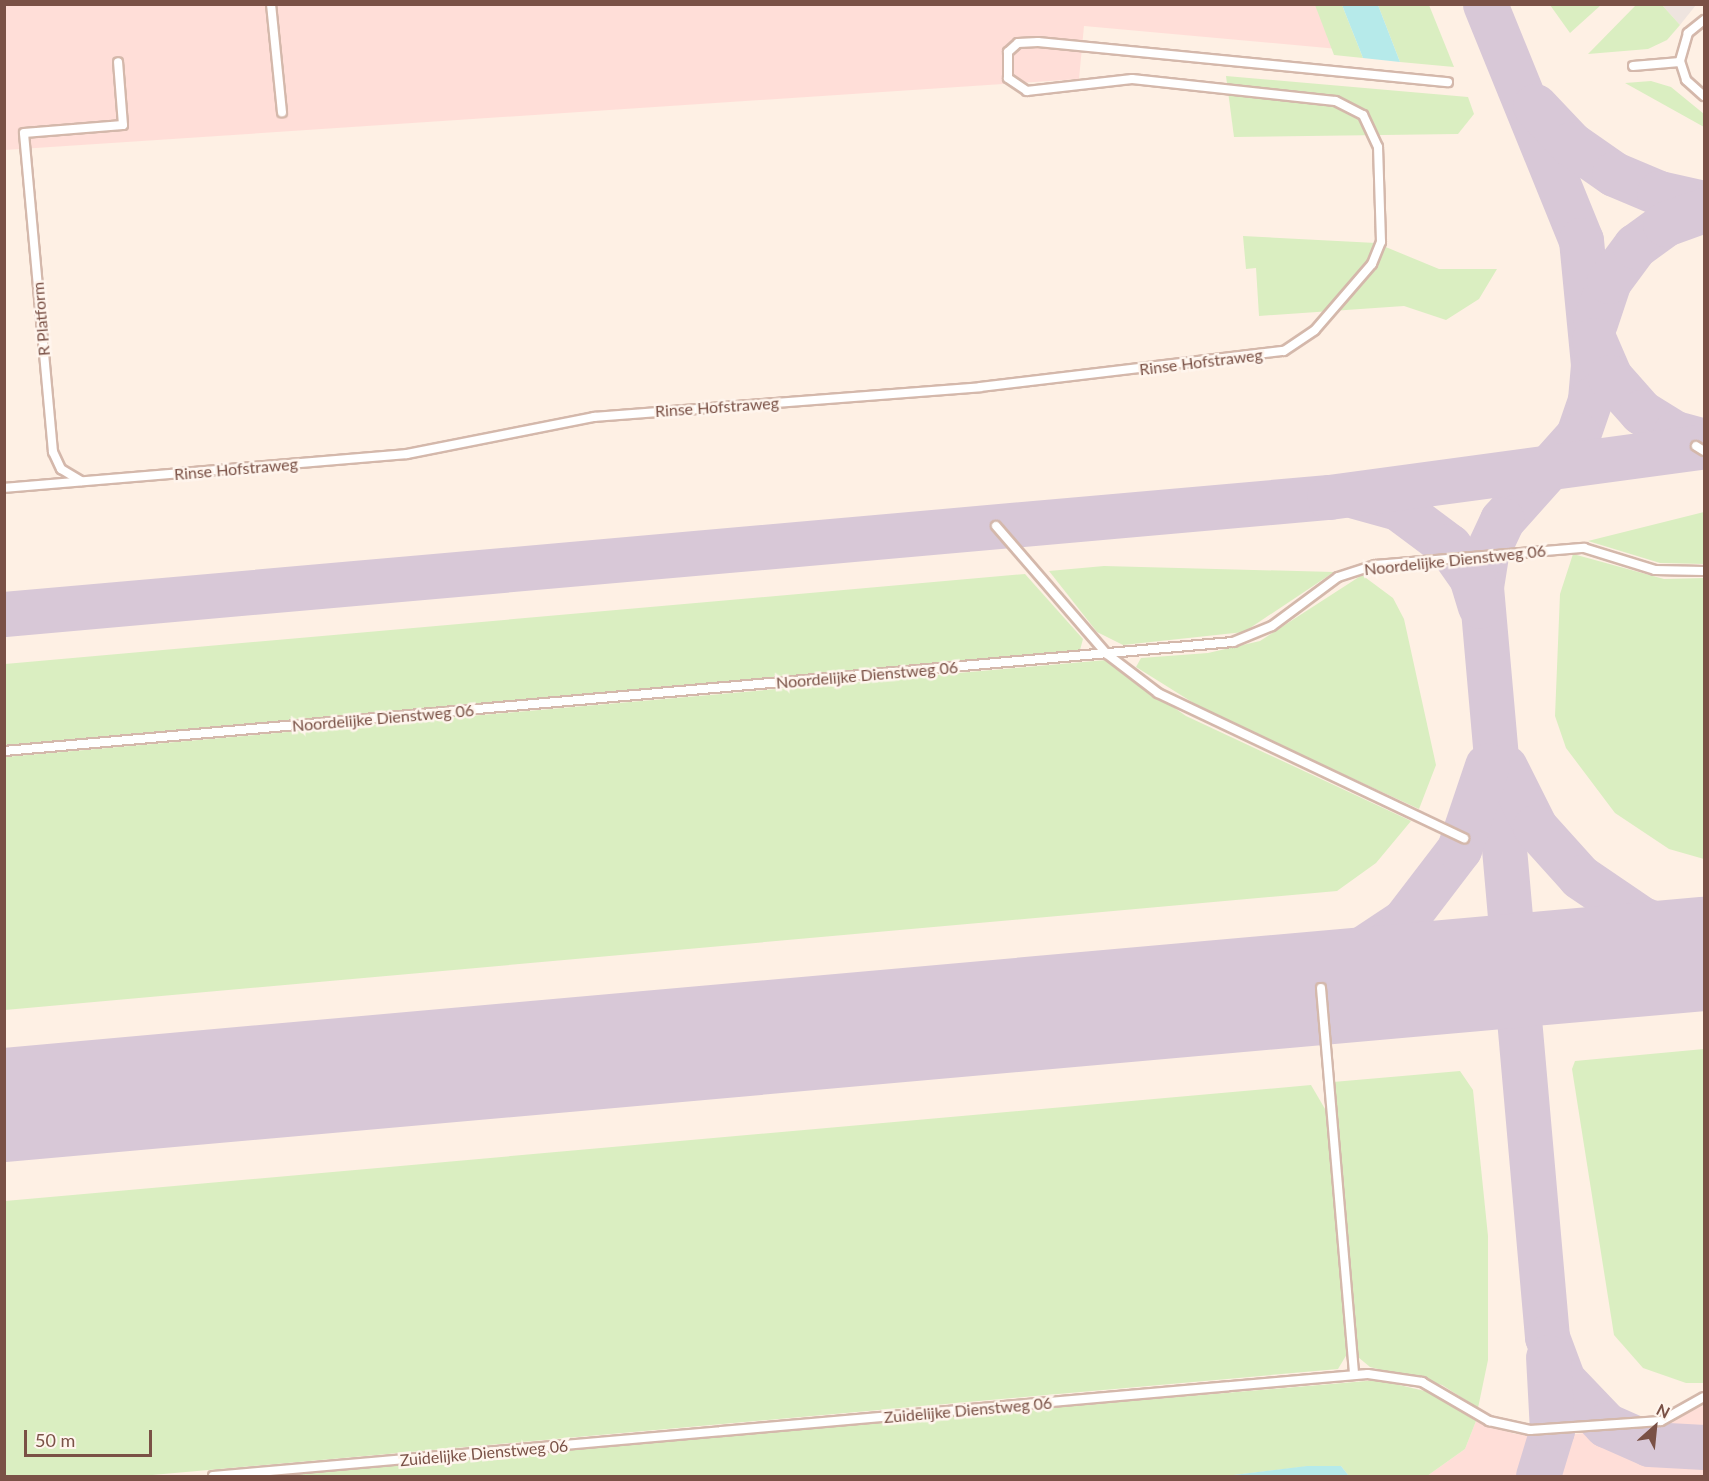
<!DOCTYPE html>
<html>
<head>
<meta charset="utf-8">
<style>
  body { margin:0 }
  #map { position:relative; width:1709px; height:1481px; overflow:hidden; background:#fef0e4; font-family:Lato,sans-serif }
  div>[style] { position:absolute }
  .commercial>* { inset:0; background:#ffded8 }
  .industrial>* { inset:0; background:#eee4df }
  .green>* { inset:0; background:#daeec1 }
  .water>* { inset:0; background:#b6eaea }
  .taxiway>* { height:45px; margin:-22.5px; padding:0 22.5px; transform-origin:22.5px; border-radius:22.5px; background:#d8c8d7 }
  .runway>* { height:114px; margin:-57px; padding:0 57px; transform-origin:57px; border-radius:57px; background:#d8c8d7 }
  .roads { filter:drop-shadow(2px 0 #d4b8ab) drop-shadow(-2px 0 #d4b8ab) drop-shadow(0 2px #d4b8ab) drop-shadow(0 -2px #d4b8ab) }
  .service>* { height:8px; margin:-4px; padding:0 4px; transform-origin:4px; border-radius:4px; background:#fff }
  span { translate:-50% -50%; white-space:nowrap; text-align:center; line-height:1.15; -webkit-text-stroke:5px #fff5ed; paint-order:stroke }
  .street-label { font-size:16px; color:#7a5146 }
  .frame { position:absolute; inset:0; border:6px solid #7a5146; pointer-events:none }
  .north { position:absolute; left:1625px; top:1397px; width:60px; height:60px; -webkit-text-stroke:4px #fff5ed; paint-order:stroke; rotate:27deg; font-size:16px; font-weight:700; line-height:24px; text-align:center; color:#7a5146 }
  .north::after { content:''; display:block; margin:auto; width:21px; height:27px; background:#7a5146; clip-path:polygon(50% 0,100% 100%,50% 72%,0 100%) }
  .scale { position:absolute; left:24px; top:1430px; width:128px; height:27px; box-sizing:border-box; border:3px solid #7a5146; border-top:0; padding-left:8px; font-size:18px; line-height:21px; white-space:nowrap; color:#7a5146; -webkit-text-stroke:4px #fff5ed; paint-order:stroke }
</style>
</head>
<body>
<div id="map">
  <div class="commercial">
    <div style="clip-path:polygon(1323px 4px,1338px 49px,1084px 26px,1079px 79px,5px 150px,5px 5px)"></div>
    <div style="clip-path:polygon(1704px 1405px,1704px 1476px,1427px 1476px,1465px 1449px,1476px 1421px,1515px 1434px,1553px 1436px,1662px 1426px)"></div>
  </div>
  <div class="industrial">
    <div style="clip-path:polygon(1662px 5px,1696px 5px,1680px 25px)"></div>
  </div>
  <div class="green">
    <div style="clip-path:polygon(1315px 5px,1342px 5px,1363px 58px,1334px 55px)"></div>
    <div style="clip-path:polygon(1378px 5px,1429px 5px,1454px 67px,1400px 62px)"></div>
    <div style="clip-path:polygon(1550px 5px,1601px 5px,1570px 33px)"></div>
    <div style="clip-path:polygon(1636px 5px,1662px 5px,1680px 25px,1667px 40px,1648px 49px,1588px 54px)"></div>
    <div style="clip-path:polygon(1226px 76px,1468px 97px,1474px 114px,1458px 134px,1234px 137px)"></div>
    <div style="clip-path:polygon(1651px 81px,1671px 87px,1704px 114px,1704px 127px,1625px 83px)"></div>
    <div style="clip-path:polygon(1243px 236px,1376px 243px,1439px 269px,1497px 269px,1479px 299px,1446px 320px,1404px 306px,1259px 316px,1256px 268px,1246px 269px)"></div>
    <div style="clip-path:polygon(1704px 512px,1704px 564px,1660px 563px,1588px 541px)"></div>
    <div style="clip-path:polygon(1573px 554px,1664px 579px,1704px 578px,1704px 859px,1669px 849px,1615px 813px,1566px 748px,1555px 716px,1560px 594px)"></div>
    <div style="clip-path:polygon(1104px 566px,1334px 572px,1244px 632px,1123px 645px,1097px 632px,1049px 571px)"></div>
    <div style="clip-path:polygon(1025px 574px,1083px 639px,1080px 650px,5px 745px,5px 664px)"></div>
    <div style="clip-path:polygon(1362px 575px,1393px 598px,1404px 619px,1436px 765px,1419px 809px,1208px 712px,1136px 667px,1141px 658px,1208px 653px,1260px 641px)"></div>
    <div style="clip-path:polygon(1106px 660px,1186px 716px,1411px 821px,1376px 863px,1337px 891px,5px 1010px,5px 757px)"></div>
    <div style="clip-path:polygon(1704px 1049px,1704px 1383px,1686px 1383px,1643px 1368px,1614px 1335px,1572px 1069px,1575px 1061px)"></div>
    <div style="clip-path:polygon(1460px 1071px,1473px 1090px,1488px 1236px,1488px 1360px,1478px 1408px,1442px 1385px,1370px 1367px,1358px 1357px,1333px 1082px)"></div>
    <div style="clip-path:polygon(1311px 1085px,1328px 1114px,1347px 1354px,1338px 1369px,141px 1476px,5px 1476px,5px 1201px)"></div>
    <div style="clip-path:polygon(1378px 1380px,1429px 1392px,1476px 1421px,1465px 1449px,1427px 1476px,1349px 1476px,1341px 1466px,1311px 1466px,1225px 1476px,245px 1476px)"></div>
  </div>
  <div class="water">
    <div style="clip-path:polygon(1342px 5px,1378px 5px,1400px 62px,1363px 58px)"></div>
    <div style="clip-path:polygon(1307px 1466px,1341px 1466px,1349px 1476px,1225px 1476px)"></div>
  </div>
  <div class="taxiway">
    <div style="left:1485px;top:4px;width:255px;rotate:67.9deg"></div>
    <div style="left:1581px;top:240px;width:126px;rotate:84.5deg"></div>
    <div style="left:1593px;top:365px;width:35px;rotate:95deg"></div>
    <div style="left:1590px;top:400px;width:37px;rotate:109deg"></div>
    <div style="left:1578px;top:435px;width:114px;rotate:131.8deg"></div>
    <div style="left:1502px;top:520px;width:38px;rotate:115deg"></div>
    <div style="left:1486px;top:555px;width:32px;rotate:99deg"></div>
    <div style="left:1481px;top:587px;width:753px;rotate:84.97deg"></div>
    <div style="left:1547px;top:1337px;width:46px;rotate:69.6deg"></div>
    <div style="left:1563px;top:1380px;width:62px;rotate:46.3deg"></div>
    <div style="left:1606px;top:1425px;width:47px;rotate:23.8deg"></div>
    <div style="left:1649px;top:1444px;width:55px;rotate:3.1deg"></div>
    <div style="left:1535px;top:106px;width:52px;rotate:46.5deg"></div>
    <div style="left:1571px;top:144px;width:52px;rotate:34.9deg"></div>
    <div style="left:1614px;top:174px;width:49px;rotate:22.9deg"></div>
    <div style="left:1659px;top:193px;width:46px;rotate:12.5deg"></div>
    <div style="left:1595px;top:323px;width:44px;rotate:-71.6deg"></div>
    <div style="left:1609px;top:281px;width:44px;rotate:-53.4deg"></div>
    <div style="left:1635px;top:246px;width:37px;rotate:-36deg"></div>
    <div style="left:1665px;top:224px;width:41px;rotate:-19.7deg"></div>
    <div style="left:1594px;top:340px;width:40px;rotate:66.6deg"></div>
    <div style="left:1610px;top:377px;width:47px;rotate:48.5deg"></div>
    <div style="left:1641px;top:412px;width:40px;rotate:32deg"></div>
    <div style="left:1675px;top:433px;width:30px;rotate:15deg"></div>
    <div style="left:1355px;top:496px;width:45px;rotate:15.6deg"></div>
    <div style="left:1398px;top:508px;width:64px;rotate:36.7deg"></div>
    <div style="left:1449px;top:546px;width:38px;rotate:55deg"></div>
    <div style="left:1471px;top:577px;width:30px;rotate:73deg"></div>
    <div style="left:4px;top:614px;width:1330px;rotate:-5.05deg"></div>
    <div style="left:1329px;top:497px;width:378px;rotate:-7.7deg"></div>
    <div style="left:1505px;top:767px;width:67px;rotate:63.4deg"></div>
    <div style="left:1535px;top:827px;width:67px;rotate:48deg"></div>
    <div style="left:1580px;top:877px;width:75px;rotate:34.1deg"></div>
    <div style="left:1642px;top:919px;width:66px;rotate:19.5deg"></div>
    <div style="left:1256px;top:994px;width:78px;rotate:-18deg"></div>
    <div style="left:1330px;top:970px;width:89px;rotate:-33.5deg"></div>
    <div style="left:1404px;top:921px;width:91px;rotate:-52.6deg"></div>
    <div style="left:1459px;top:849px;width:88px;rotate:-71.4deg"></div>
    <div style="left:1538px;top:1476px;width:48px;rotate:-73.1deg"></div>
    <div style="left:1552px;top:1430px;width:73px;rotate:-93.1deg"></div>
  </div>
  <div class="runway">
    <div style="left:4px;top:1105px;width:1707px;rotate:-5.08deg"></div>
  </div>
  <div class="roads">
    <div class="service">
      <div style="left:271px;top:4px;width:109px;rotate:84.2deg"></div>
      <div style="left:1704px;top:20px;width:21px;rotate:141deg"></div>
      <div style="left:1688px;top:33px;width:29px;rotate:106deg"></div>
      <div style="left:1680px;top:61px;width:20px;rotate:72deg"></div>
      <div style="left:1686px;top:80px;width:24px;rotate:42deg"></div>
      <div style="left:1633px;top:66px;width:47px;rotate:-4.9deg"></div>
      <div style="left:1696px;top:446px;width:9px;rotate:32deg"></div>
      <div style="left:81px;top:481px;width:23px;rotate:-149deg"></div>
      <div style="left:61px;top:469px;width:19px;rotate:-115deg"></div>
      <div style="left:53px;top:452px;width:320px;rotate:-95.2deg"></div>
      <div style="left:24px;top:133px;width:99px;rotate:-4.6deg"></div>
      <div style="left:123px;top:125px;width:63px;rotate:-94.5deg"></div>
      <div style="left:4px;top:488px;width:404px;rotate:-4.8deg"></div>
      <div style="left:407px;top:454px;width:191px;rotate:-11.2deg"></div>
      <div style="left:594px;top:417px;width:387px;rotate:-4.4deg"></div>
      <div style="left:980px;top:387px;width:306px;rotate:-6.8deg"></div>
      <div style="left:1284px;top:351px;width:37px;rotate:-34deg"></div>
      <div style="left:1315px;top:330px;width:87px;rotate:-49.2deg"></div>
      <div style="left:1372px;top:264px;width:24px;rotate:-68deg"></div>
      <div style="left:1381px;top:242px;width:95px;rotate:-91.8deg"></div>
      <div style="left:1378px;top:147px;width:35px;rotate:-115deg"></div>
      <div style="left:1363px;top:115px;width:31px;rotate:-153deg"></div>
      <div style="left:1335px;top:101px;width:204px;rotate:-173.8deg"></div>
      <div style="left:1132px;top:79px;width:106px;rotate:173.5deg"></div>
      <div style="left:1027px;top:91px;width:23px;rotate:-146deg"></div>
      <div style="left:1008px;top:78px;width:26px;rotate:-90deg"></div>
      <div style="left:1008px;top:52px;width:13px;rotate:-42deg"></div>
      <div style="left:1018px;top:43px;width:20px;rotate:-3deg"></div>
      <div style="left:1038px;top:42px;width:412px;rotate:5.6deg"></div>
      <div style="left:996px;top:526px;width:169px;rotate:49.1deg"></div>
      <div style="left:1107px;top:654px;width:64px;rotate:37.4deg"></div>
      <div style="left:1158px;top:693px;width:339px;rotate:25.4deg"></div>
      <div style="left:4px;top:751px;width:1234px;rotate:-5.07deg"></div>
      <div style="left:1233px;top:642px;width:42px;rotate:-22.3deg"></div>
      <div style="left:1272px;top:626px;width:82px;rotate:-36.6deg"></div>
      <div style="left:1338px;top:577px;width:39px;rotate:-18deg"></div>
      <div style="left:1375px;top:565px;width:210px;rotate:-4.7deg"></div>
      <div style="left:1584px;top:548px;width:74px;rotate:17.2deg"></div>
      <div style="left:1655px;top:570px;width:49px;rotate:1.2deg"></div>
      <div style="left:1321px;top:988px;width:388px;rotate:85.1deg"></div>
      <div style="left:213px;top:1476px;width:1159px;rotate:-5.05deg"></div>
      <div style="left:1368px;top:1374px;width:55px;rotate:8.4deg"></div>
      <div style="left:1422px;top:1382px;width:78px;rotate:30.2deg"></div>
      <div style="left:1489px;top:1421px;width:42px;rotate:12.4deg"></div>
      <div style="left:1530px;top:1430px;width:131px;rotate:-3.9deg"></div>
      <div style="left:1661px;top:1421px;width:49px;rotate:-29.2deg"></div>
    </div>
  </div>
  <div class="street-label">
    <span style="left:41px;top:319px;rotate:-95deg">R Platform</span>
    <span style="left:1201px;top:362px;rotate:-7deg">Rinse Hofstraweg</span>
    <span style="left:717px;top:407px;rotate:-4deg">Rinse Hofstraweg</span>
    <span style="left:236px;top:469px;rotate:-5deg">Rinse Hofstraweg</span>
    <span style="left:1455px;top:560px;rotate:-6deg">Noordelijke Dienstweg 06</span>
    <span style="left:867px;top:675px;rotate:-5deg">Noordelijke Dienstweg 06</span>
    <span style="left:383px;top:718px;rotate:-5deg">Noordelijke Dienstweg 06</span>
    <span style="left:968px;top:1410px;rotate:-5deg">Zuidelijke Dienstweg 06</span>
    <span style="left:484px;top:1453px;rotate:-5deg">Zuidelijke Dienstweg 06</span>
  </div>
  <div class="frame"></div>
  <div class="north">N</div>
  <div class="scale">50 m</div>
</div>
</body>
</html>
